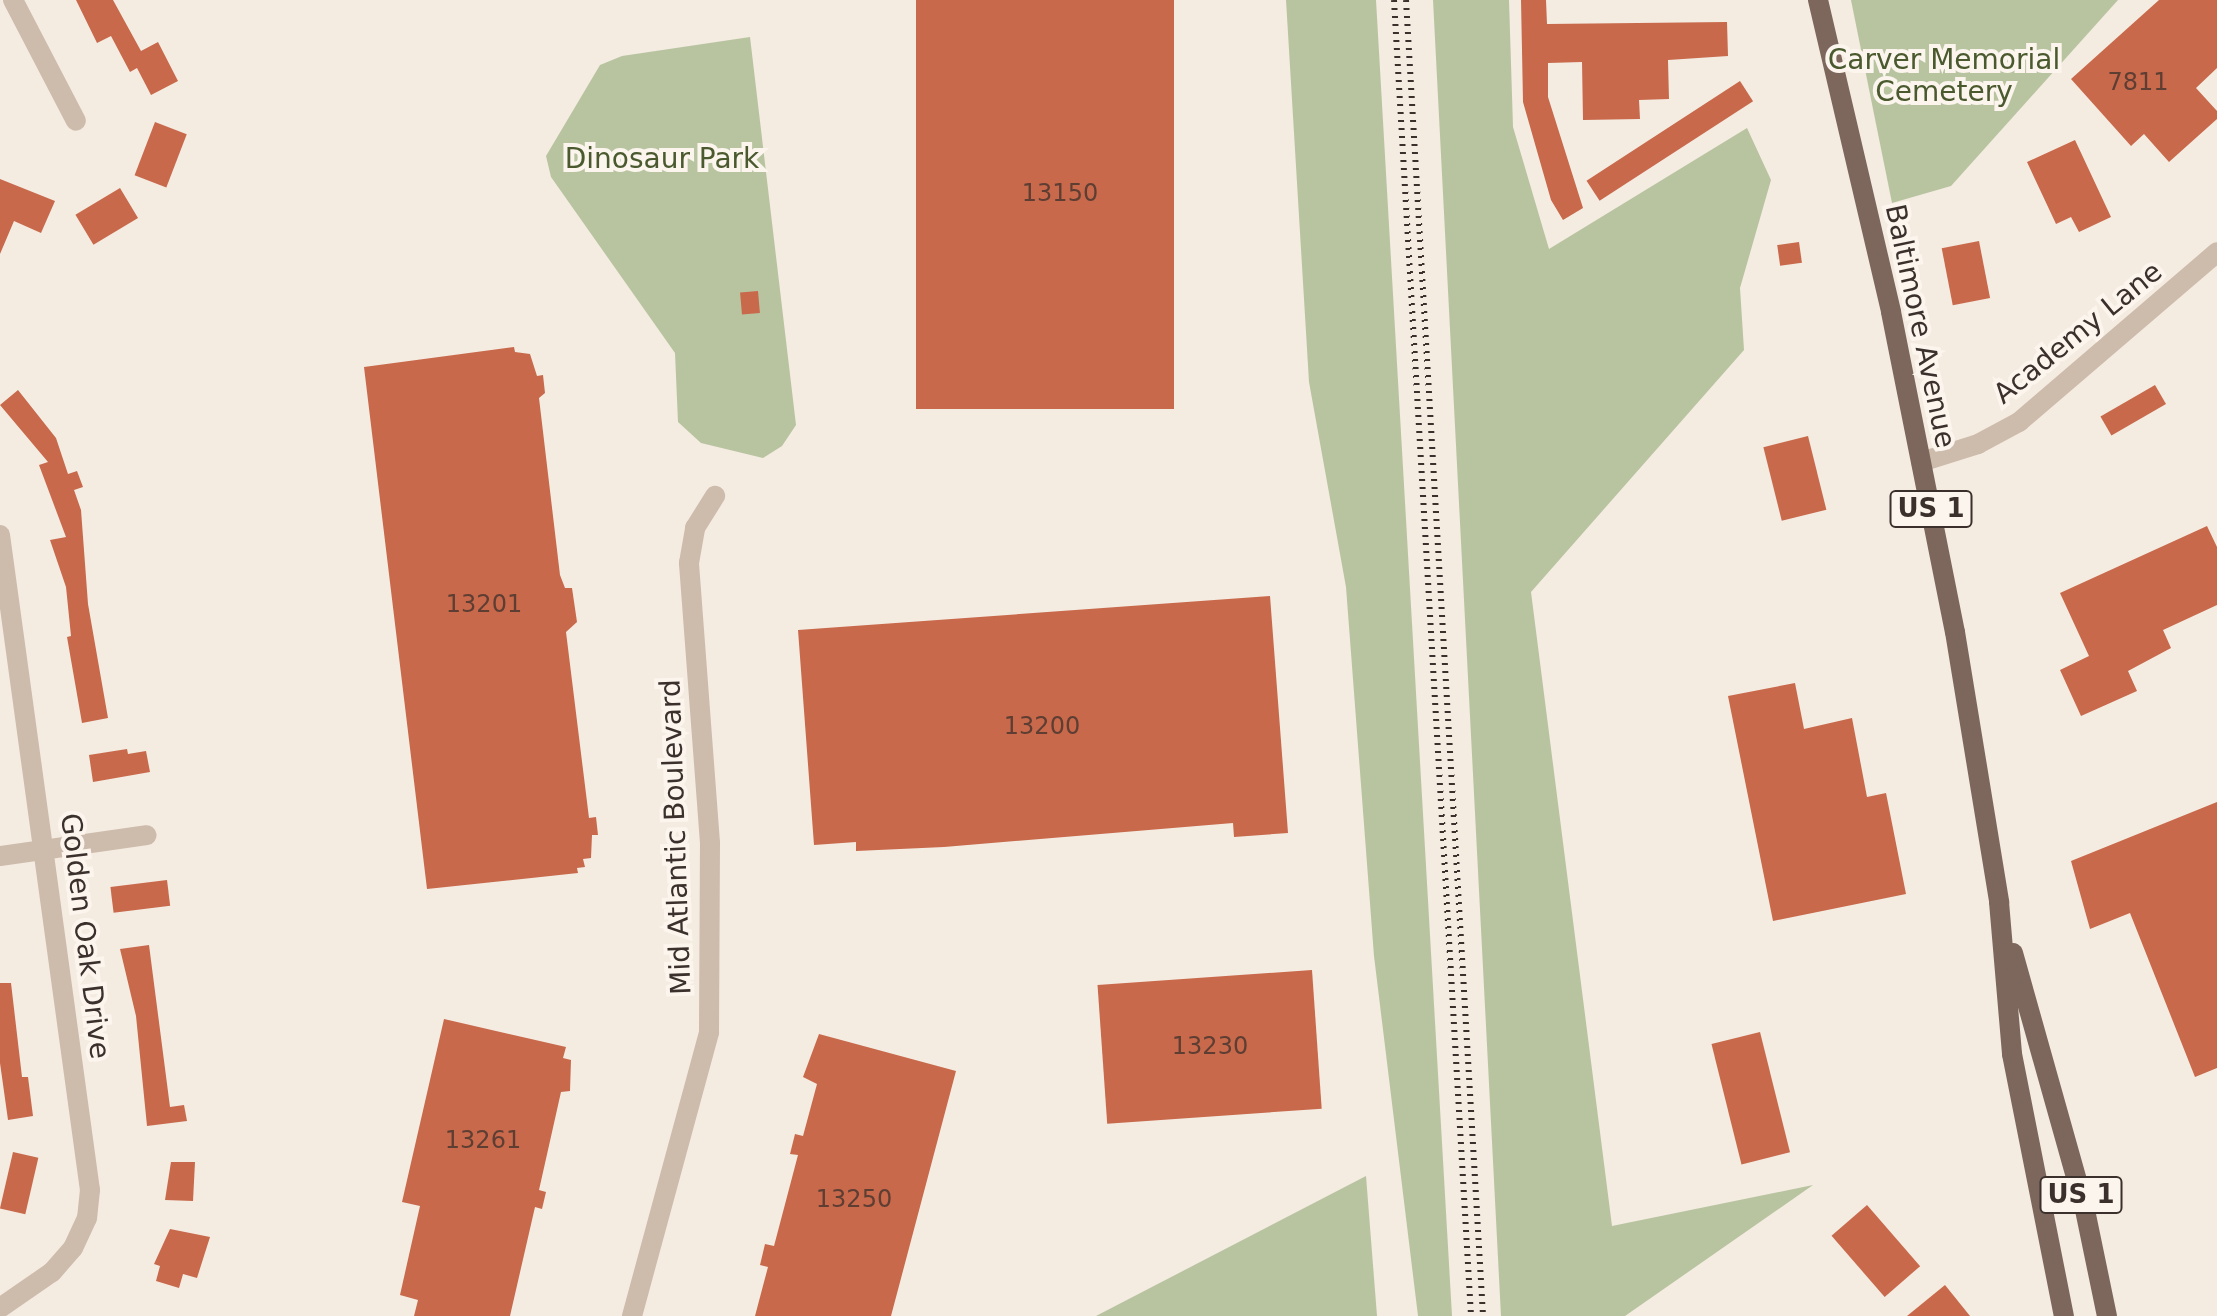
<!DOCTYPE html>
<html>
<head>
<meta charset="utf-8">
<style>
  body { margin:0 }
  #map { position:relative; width:2217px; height:1316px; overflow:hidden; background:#f4ebe1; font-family:"DejaVu Sans",sans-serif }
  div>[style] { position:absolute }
  .green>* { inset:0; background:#b8c4a0 }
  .building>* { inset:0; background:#c8694b; transform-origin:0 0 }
  .street>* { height:20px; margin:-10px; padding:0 10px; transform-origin:10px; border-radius:10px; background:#cdbbac }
  .primary>* { height:20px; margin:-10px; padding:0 10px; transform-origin:10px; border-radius:10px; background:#7d675c }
  .rail>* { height:6px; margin-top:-3px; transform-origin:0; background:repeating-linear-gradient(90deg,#3b302b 0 2px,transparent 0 8px) }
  span { translate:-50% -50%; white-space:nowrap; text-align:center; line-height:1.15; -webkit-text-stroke:8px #fbf5ee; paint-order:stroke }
  .number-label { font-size:24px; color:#5e3e33 }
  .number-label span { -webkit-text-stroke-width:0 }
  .shield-label span { padding:2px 6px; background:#fbf5ee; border:2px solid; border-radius:6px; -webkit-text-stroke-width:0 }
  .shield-label { font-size:26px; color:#3b302b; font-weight:700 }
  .park-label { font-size:28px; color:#4a5a2e }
  .street-label { font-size:28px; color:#3b302b }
</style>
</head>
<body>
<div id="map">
  <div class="green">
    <div style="clip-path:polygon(1286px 0,1376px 0,1452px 1316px,1418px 1316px,1374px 956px,1346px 587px,1309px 382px)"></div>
    <div style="clip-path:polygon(1433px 0,1509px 0,1513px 127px,1549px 249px,1747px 128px,1771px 180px,1740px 288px,1744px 350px,1531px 592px,1612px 1226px,1813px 1185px,1625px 1316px,1501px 1316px)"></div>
    <div style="clip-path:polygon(1851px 0,2118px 0,1951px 186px,1892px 203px)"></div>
    <div style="clip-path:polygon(750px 37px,796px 425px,782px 446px,763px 458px,701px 443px,678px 422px,675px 353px,551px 177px,546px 156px,600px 65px,622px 56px)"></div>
    <div style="clip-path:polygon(1366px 1176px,1377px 1316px,1096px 1316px)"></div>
  </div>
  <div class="building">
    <div style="clip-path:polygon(76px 0,113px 0,141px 51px,158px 42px,178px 81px,151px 95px,137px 68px,130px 72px,111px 36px,97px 43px)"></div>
    <div style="left:916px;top:0;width:258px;height:409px"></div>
    <div style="clip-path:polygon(1521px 0,1546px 0,1547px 24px,1727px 22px,1728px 56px,1668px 60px,1669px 99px,1639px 100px,1640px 119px,1583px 120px,1582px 62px,1548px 63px,1548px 97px,1583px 208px,1563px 220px,1551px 200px,1523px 102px)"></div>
    <div style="clip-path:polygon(2159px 0,2217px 0,2217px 68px,2196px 88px,2217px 111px,2217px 119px,2169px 162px,2144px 134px,2131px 146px,2071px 79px)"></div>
    <div style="left:1740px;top:81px;width:24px;height:183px;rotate:57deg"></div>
    <div style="left:155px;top:122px;width:34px;height:57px;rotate:21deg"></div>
    <div style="clip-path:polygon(2075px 140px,2111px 217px,2079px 232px,2071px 217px,2056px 224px,2027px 162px)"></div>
    <div style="clip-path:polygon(0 179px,55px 201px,41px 233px,14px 221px,0 254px)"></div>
    <div style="left:120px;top:188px;width:35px;height:52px;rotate:59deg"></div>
    <div style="left:1979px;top:241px;width:58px;height:38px;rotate:79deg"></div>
    <div style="left:1799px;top:242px;width:21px;height:22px;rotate:82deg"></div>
    <div style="left:758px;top:291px;width:22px;height:18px;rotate:85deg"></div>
    <div style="clip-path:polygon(514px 347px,515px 352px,530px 354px,537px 376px,543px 375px,545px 393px,539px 398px,560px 575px,565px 588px,572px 588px,577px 622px,566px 632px,589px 818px,596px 817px,598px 835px,592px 835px,591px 858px,583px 859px,585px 867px,577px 868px,578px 873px,427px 889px,364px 367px)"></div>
    <div style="left:2155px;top:385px;width:22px;height:63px;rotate:60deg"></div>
    <div style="clip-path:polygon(18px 390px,56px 438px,68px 474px,77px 471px,83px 487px,74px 490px,81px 510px,88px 604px,108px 718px,82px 723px,67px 637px,71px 636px,66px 587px,50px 540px,66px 537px,39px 465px,48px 462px,0 405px)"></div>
    <div style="left:1808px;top:436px;width:76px;height:46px;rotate:76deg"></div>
    <div style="clip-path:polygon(2207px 526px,2217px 547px,2217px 605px,2163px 630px,2171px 648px,2128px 671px,2137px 691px,2081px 716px,2060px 670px,2089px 656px,2060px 593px)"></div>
    <div style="clip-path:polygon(1270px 596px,1288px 833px,1234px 837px,1233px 823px,944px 847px,856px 851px,856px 842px,814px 845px,798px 630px)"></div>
    <div style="clip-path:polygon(1795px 683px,1804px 729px,1852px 718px,1867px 797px,1886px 793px,1906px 894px,1773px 921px,1728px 696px)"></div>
    <div style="clip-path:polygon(127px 749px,128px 754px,146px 751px,150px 772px,93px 782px,89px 755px)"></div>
    <div style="clip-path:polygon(2217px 802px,2217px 1068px,2195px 1077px,2130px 913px,2090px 929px,2071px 861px)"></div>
    <div style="left:167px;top:880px;width:26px;height:57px;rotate:83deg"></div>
    <div style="clip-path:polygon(149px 945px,170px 1107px,184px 1105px,187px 1121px,147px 1126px,136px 1016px,120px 949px)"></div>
    <div style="left:1312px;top:970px;width:139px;height:215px;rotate:86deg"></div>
    <div style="clip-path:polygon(0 983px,11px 983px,22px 1077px,28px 1077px,33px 1116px,8px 1120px,0 1063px)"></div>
    <div style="clip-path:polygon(444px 1019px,566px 1047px,563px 1058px,571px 1060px,570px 1091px,561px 1092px,539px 1190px,546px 1192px,542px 1209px,535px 1207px,510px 1316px,414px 1316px,418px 1300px,400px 1295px,420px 1206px,402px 1202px)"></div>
    <div style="left:1760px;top:1032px;width:124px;height:50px;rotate:76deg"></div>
    <div style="clip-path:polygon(819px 1034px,956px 1071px,891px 1316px,755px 1316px,768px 1267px,760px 1265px,765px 1244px,774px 1246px,798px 1155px,790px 1154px,795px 1134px,803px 1136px,817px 1084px,803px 1077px)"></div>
    <div style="left:13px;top:1152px;width:26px;height:58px;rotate:13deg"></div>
    <div style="clip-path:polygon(171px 1162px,195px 1162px,193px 1201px,165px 1200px)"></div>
    <div style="left:1867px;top:1205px;width:81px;height:47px;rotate:49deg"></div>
    <div style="clip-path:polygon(170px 1229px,210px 1237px,197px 1278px,183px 1274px,179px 1288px,156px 1281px,160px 1266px,154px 1264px)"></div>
    <div style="clip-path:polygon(1945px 1285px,1970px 1316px,1907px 1316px)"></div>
  </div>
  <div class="street">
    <div style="left:13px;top:0;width:136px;rotate:62.5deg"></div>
    <div style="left:1921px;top:462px;width:60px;rotate:-17.5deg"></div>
    <div style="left:1978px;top:444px;width:47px;rotate:-28.2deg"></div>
    <div style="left:2019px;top:422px;width:261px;rotate:-40.6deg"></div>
    <div style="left:0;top:535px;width:661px;rotate:82.18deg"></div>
    <div style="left:90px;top:1190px;width:28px;rotate:96deg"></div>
    <div style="left:87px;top:1218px;width:33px;rotate:115deg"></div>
    <div style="left:73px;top:1248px;width:32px;rotate:131deg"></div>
    <div style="left:52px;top:1272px;width:63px;rotate:145.3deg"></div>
    <div style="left:0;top:856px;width:148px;rotate:-8.1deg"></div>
    <div style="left:632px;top:1316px;width:294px;rotate:-74.8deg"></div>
    <div style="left:709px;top:1032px;width:189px;rotate:-89.7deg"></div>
    <div style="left:710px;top:843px;width:281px;rotate:-94.3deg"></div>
    <div style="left:689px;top:563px;width:36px;rotate:-80deg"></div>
    <div style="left:695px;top:528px;width:38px;rotate:-58deg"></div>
  </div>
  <div class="primary">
    <div style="left:1818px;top:0;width:320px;rotate:76.8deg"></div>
    <div style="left:1891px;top:312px;width:326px;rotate:78.7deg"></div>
    <div style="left:1955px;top:632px;width:274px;rotate:80.7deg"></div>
    <div style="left:1999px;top:902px;width:153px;rotate:85.1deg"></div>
    <div style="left:2012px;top:1054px;width:267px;rotate:78.8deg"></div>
    <div style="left:2013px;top:953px;width:267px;rotate:74.3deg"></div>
    <div style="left:2085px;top:1210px;width:108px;rotate:78.3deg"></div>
  </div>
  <div class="rail">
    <div style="left:1394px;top:0;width:1318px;rotate:86.65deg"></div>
    <div style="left:1406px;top:0;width:1318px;rotate:86.65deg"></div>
  </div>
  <div class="number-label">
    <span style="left:2138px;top:83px">7811</span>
    <span style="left:1060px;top:194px">13150</span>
    <span style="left:484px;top:605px">13201</span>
    <span style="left:1042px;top:727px">13200</span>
    <span style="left:1210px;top:1047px">13230</span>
    <span style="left:483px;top:1141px">13261</span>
    <span style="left:854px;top:1200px">13250</span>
  </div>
  <div class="shield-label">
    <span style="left:1931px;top:509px">US 1</span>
    <span style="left:2081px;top:1195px">US 1</span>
  </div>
  <div class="park-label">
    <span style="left:1944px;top:76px">Carver Memorial<br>Cemetery</span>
    <span style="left:662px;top:159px">Dinosaur Park</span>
  </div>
  <div class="street-label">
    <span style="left:1920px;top:326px;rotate:78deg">Baltimore Avenue</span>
    <span style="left:2078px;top:333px;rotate:-39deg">Academy Lane</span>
    <span style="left:676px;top:837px;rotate:-92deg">Mid Atlantic Boulevard</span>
    <span style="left:85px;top:936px;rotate:83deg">Golden Oak Drive</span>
  </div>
</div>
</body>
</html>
